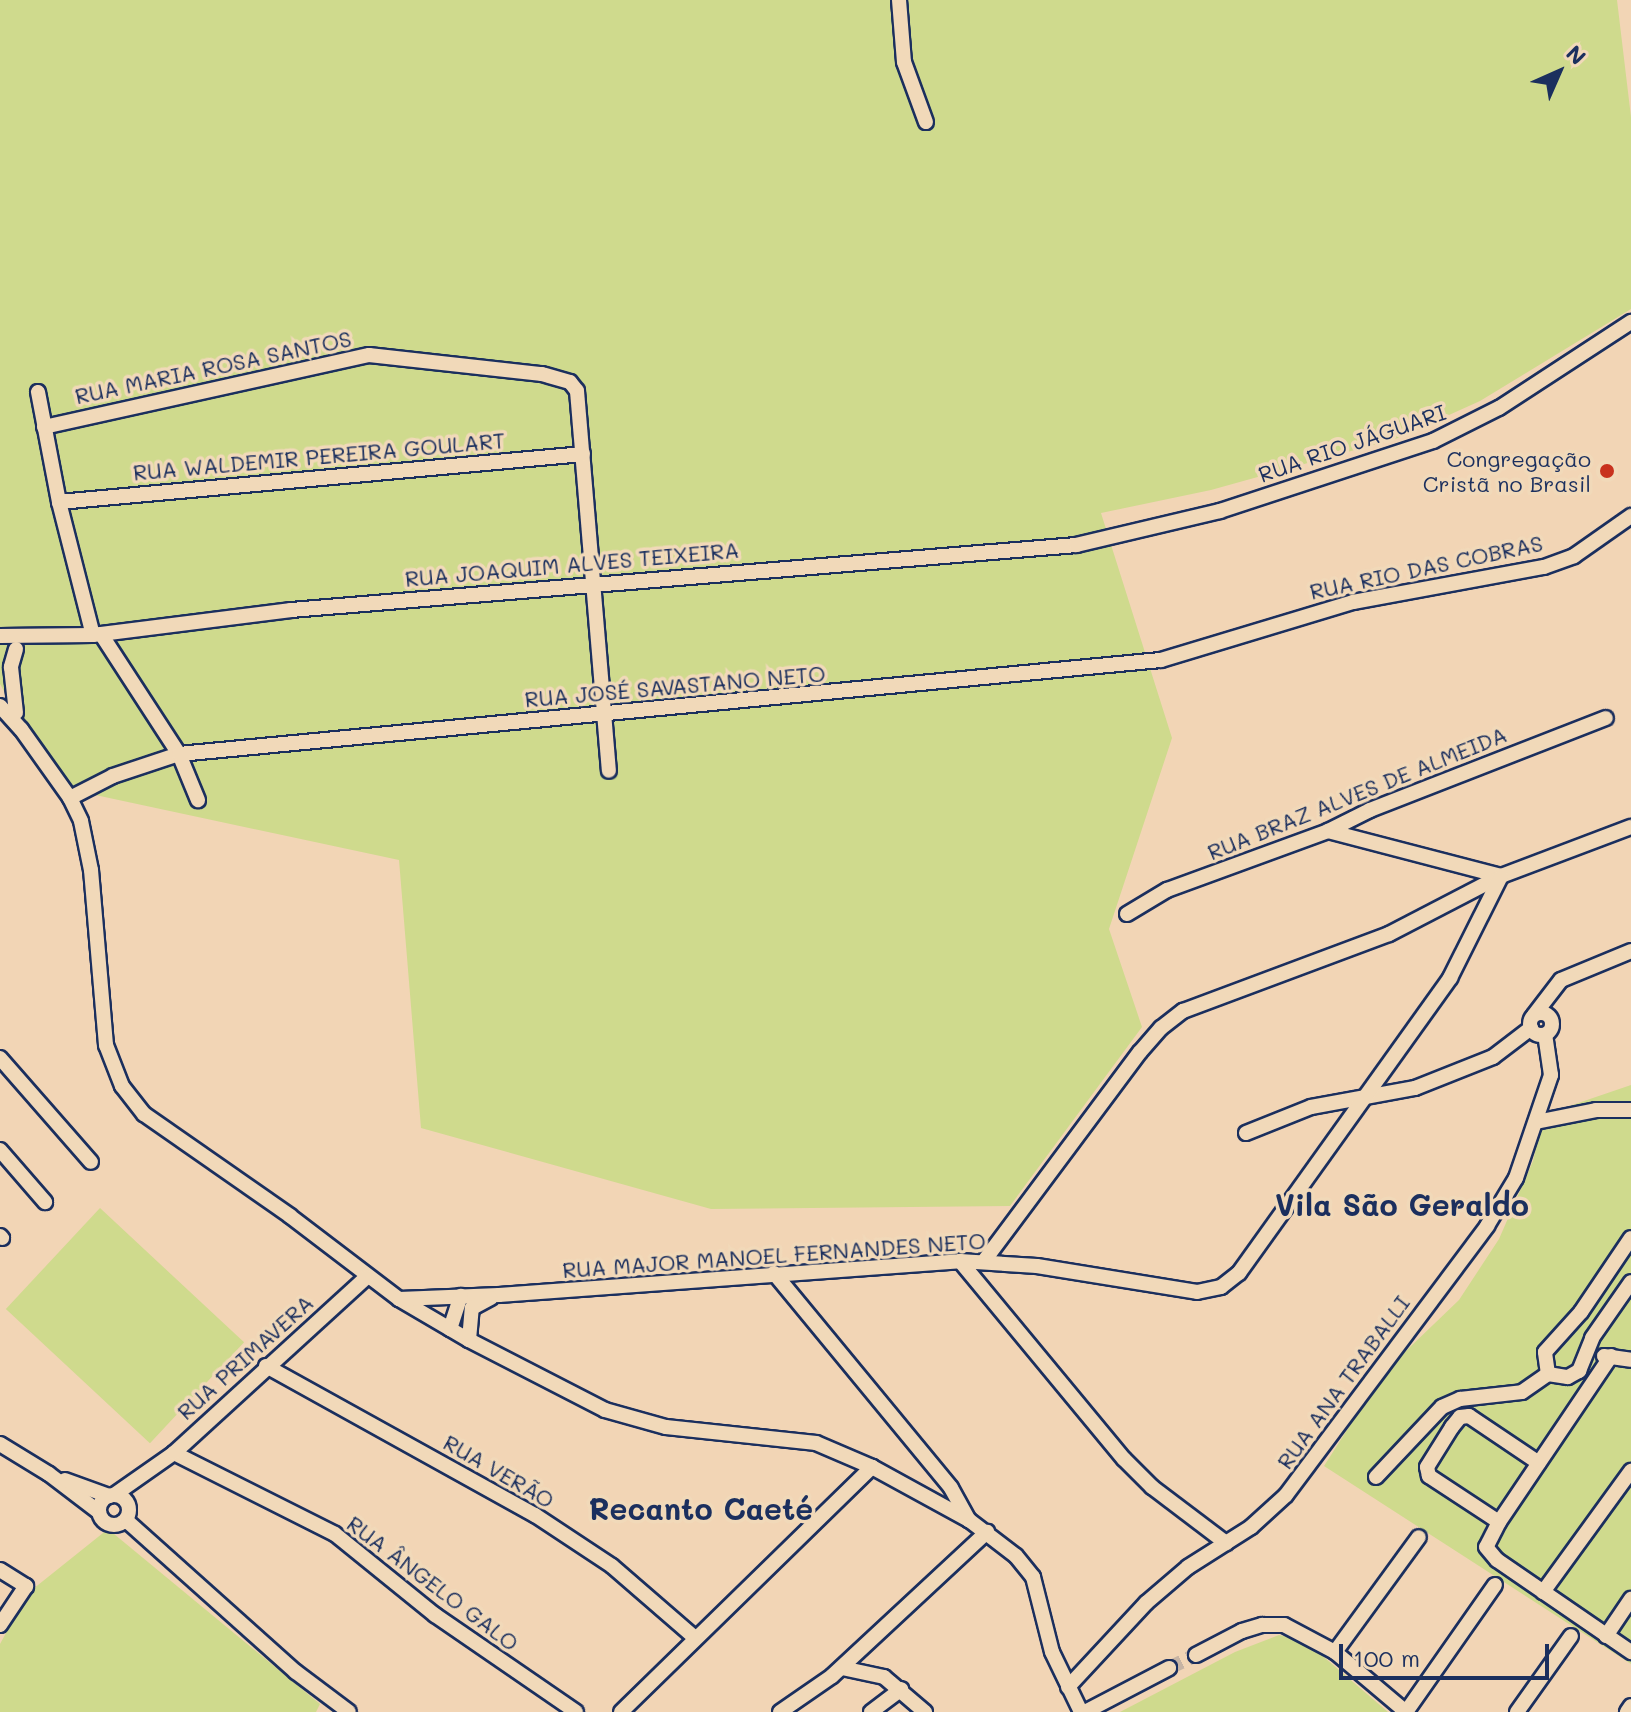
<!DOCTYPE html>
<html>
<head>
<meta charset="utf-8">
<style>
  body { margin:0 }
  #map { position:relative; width:1631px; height:1712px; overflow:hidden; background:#f2d5b5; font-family:Mali,sans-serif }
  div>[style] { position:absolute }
  .green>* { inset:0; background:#cfda8d; transform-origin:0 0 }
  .minor-tunnel>* { height:14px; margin-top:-7px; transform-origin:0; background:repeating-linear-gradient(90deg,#c7b4a4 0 14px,transparent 0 21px) }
  .roads { filter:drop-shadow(2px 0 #1b2f5e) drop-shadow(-2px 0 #1b2f5e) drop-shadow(0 2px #1b2f5e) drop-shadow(0 -2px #1b2f5e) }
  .minor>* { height:14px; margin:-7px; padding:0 7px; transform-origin:7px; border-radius:7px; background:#f1d9b9 }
  .minor>.ring { margin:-7px; padding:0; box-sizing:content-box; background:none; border:14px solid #f1d9b9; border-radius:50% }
  .dots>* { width:22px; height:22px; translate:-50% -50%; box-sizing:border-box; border:4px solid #f1d9b9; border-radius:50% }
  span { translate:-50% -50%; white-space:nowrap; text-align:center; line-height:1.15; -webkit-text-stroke:7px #f1d9b9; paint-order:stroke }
  .street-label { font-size:22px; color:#1b2f5e }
  .poi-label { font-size:22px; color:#1b2f5e }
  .right { translate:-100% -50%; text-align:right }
  .district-label { font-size:30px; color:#1b2f5e; font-weight:700 }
  .north { position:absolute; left:1519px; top:32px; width:80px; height:80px; -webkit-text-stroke:6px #f1d9b9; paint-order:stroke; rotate:45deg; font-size:22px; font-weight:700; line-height:32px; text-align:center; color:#1b2f5e }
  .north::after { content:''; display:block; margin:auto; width:28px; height:36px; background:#1b2f5e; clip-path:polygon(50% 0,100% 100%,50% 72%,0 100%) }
  .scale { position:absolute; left:1339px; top:1644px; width:210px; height:36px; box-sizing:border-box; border:4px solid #1b2f5e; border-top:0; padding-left:10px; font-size:24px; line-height:28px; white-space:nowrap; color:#1b2f5e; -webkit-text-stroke:6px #f1d9b9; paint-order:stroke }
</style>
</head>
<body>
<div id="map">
  <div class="green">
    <div style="clip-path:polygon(0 0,1617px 0,1631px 117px,1631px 309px,1480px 401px,1398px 438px,1211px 490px,1101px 513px,1172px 738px,1109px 929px,1142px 1027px,1010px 1206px,711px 1209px,421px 1128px,399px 860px,72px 790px,13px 707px,0 684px)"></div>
    <div style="clip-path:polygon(1631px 1085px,1631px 1664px,1324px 1466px,1384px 1372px,1459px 1300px,1499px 1239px,1533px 1161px,1543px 1115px)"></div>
    <div style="left:100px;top:1208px;width:197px;height:138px;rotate:43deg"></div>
    <div style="clip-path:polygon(108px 1529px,320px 1704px,316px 1712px,0 1712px,0 1644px,28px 1593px)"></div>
    <div style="clip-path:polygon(1279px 1635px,1297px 1639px,1318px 1652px,1388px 1712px,1120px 1712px,1235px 1652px)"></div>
  </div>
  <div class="minor-tunnel">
    <div style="left:1169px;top:1668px;width:30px;rotate:-26deg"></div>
  </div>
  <div class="roads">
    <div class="minor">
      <div style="left:899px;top:0;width:62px;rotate:85.4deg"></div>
      <div style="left:904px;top:62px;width:64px;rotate:69.9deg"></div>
      <div style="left:38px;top:392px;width:112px;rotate:79.2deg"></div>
      <div style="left:59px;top:502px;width:137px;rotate:75.7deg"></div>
      <div style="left:44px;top:427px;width:333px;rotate:-12.5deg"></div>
      <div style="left:369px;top:355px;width:174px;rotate:6.3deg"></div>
      <div style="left:542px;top:374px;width:29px;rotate:16deg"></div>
      <div style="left:570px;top:382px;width:11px;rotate:52deg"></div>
      <div style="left:577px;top:391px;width:381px;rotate:85.2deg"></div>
      <div style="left:59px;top:502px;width:526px;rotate:-5.23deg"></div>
      <div style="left:101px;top:634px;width:143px;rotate:57deg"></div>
      <div style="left:179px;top:754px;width:50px;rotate:67.6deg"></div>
      <div style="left:0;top:636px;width:93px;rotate:-0.6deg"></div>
      <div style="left:93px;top:635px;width:200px;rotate:-7.2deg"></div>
      <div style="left:291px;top:610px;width:788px;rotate:-4.73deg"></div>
      <div style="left:1076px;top:545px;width:148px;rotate:-13.3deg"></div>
      <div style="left:1220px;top:511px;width:224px;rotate:-18.2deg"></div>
      <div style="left:1433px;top:441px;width:74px;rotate:-26.6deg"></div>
      <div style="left:1499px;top:408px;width:158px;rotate:-33.1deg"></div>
      <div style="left:16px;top:649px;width:19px;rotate:106deg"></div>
      <div style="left:11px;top:667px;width:46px;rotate:83.8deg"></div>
      <div style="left:0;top:706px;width:31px;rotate:48deg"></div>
      <div style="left:21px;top:729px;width:85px;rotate:54.6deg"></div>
      <div style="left:70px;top:798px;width:25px;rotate:64deg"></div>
      <div style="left:81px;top:821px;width:50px;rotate:78.5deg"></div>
      <div style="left:91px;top:870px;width:176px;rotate:85.1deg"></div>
      <div style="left:106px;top:1045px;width:44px;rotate:68.7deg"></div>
      <div style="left:122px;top:1086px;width:36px;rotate:52deg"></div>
      <div style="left:144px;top:1114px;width:178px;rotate:34.9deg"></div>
      <div style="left:290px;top:1216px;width:137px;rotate:37.3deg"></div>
      <div style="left:399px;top:1299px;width:81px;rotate:30.4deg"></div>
      <div style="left:469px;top:1340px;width:153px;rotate:27.2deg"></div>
      <div style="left:605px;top:1410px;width:63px;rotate:15.6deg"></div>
      <div style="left:666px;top:1427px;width:151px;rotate:6.1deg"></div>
      <div style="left:816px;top:1443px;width:61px;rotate:23.2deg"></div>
      <div style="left:872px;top:1467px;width:111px;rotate:28.7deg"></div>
      <div style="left:969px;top:1520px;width:59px;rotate:37.5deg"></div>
      <div style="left:1016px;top:1556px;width:27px;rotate:51deg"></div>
      <div style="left:1033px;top:1577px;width:77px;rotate:75.8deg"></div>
      <div style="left:1052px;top:1652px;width:67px;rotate:64.2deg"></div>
      <div style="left:70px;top:798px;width:48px;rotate:-27.1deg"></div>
      <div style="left:113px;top:776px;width:70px;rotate:-18.4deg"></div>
      <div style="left:179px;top:754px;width:986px;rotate:-5.47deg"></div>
      <div style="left:1161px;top:660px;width:201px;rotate:-16.8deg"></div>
      <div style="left:1353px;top:602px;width:194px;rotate:-10.4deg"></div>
      <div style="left:1544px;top:567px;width:32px;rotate:-20deg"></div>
      <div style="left:1574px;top:556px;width:70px;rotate:-35.1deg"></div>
      <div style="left:1328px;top:831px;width:179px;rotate:14.6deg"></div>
      <div style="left:1127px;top:914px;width:47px;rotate:-31deg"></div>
      <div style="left:1167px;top:890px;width:171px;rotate:-20.1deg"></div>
      <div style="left:1328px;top:831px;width:47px;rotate:-26.6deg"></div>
      <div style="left:1370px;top:810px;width:253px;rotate:-21.3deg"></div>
      <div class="ring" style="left:1530px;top:1013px;width:8px;height:8px"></div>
      <div style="left:1534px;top:1015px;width:44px;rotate:-52.4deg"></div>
      <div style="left:1561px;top:980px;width:76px;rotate:-22.5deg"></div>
      <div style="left:0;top:1058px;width:138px;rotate:48.8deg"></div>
      <div style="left:1536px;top:1122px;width:61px;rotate:-11.3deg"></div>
      <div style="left:1596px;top:1110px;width:35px"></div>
      <div style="left:1246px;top:1133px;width:70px;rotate:-21.8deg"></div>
      <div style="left:1311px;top:1107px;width:106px;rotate:-10.4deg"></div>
      <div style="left:1415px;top:1088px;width:84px;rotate:-21.7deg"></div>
      <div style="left:1493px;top:1057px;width:48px;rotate:-37.3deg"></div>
      <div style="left:0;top:1150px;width:69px;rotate:49.1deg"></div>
      <div style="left:0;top:1236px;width:3px;rotate:45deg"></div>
      <div style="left:960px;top:1261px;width:257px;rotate:50.4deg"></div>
      <div style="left:1124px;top:1459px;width:40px;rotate:45deg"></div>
      <div style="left:1152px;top:1487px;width:93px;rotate:37.1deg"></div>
      <div style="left:984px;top:1261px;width:261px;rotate:-53.3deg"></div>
      <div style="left:1140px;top:1052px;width:32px;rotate:-49deg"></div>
      <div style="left:1161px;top:1028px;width:28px;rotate:-38deg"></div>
      <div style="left:1183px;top:1011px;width:220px;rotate:-20.5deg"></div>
      <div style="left:1389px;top:934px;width:126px;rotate:-27.4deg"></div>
      <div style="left:1501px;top:876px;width:139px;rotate:-20.7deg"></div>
      <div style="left:774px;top:1273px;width:278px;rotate:50.5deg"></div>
      <div style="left:951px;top:1488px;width:37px;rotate:61deg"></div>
      <div style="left:399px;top:1299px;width:100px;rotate:-2.3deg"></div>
      <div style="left:499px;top:1295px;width:462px;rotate:-4.2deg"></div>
      <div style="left:960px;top:1261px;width:77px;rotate:3.7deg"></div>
      <div style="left:1037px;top:1266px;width:162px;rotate:9.2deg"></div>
      <div style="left:1197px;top:1292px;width:25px;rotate:-12deg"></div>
      <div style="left:1221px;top:1287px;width:23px;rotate:-38deg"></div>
      <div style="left:1239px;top:1273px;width:363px;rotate:-54.4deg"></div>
      <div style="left:1450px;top:978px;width:114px;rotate:-63.4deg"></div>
      <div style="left:450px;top:1329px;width:35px;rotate:-72deg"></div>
      <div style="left:469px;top:1340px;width:32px;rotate:-85deg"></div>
      <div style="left:472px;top:1308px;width:21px;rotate:-28deg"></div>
      <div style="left:1604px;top:1356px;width:27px;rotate:8deg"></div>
      <div style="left:1611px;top:1356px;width:200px;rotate:124deg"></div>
      <div style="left:1499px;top:1522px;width:28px;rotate:117deg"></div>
      <div style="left:1486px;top:1547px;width:17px;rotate:50deg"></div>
      <div style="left:1497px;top:1560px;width:163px;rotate:34.5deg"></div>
      <div style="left:266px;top:1366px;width:308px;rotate:29deg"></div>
      <div style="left:535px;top:1515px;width:92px;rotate:33.5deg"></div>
      <div style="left:612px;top:1566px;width:110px;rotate:40.9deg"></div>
      <div style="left:1548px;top:1374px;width:22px;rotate:-98deg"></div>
      <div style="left:1545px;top:1352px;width:54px;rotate:-48deg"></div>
      <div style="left:1581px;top:1312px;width:89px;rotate:-56deg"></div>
      <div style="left:1548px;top:1374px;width:20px;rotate:9deg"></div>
      <div style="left:1568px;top:1377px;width:13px;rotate:-29deg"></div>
      <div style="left:1579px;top:1371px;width:35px;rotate:-68deg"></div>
      <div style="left:1592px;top:1338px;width:68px;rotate:-55.1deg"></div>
      <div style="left:0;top:1444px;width:57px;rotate:31.5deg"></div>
      <div style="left:49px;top:1474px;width:63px;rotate:37.2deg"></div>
      <div style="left:174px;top:1453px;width:180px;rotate:26.7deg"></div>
      <div style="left:335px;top:1534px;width:129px;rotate:39deg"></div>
      <div style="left:435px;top:1615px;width:171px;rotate:34.5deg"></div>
      <div style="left:1376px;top:1477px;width:96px;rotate:-46.7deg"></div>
      <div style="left:1442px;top:1407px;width:20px;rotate:-24deg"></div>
      <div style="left:1460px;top:1399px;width:62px;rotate:-6.4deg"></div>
      <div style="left:1522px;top:1392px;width:32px;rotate:-35deg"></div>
      <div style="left:65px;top:1480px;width:47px;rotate:20deg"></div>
      <div style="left:114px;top:1495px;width:73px;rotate:-35deg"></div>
      <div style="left:174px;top:1453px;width:261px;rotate:-42.4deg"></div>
      <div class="ring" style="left:99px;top:1495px;width:16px;height:16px"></div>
      <div style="left:123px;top:1522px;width:5px"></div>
      <div style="left:128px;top:1522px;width:225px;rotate:41.8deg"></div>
      <div style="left:296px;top:1672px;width:66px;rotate:37deg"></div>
      <div style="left:1499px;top:1522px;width:84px;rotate:-146.7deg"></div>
      <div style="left:1429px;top:1476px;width:9px;rotate:-103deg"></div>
      <div style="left:1427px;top:1467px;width:47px;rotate:-58deg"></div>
      <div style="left:1452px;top:1427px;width:13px;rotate:-51deg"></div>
      <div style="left:1460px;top:1417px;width:9px;rotate:-6deg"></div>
      <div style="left:1469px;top:1416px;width:84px;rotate:33.9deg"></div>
      <div style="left:0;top:1570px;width:31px;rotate:32deg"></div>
      <div style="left:26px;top:1586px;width:47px;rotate:123.7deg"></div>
      <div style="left:1543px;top:1592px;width:150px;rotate:-54deg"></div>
      <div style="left:1606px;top:1636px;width:45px;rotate:-56deg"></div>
      <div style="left:1335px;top:1652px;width:142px;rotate:-53.9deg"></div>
      <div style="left:1196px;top:1655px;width:52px;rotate:-27.6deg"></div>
      <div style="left:1242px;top:1631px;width:21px;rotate:-17deg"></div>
      <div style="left:1262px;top:1625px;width:22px"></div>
      <div style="left:1284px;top:1625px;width:58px;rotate:27.9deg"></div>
      <div style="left:1335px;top:1652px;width:93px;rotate:40.2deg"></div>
      <div style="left:1406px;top:1712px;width:155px;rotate:-55deg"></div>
      <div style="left:842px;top:1668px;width:43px;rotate:12.1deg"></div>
      <div style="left:884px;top:1677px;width:54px;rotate:40.5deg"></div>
      <div style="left:1068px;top:1687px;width:115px;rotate:-47.1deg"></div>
      <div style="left:1146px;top:1603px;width:55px;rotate:-40.6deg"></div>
      <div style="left:1188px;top:1567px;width:75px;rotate:-32.4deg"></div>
      <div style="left:1251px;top:1527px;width:47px;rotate:-42.4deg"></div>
      <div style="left:1286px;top:1495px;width:336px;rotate:-53.2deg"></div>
      <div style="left:1487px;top:1226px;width:56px;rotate:-58.9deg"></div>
      <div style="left:1516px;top:1178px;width:109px;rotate:-71.2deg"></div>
      <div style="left:1551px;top:1075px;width:41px;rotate:-98.3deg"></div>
      <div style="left:621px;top:1712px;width:351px;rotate:-44.3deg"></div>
      <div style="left:780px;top:1712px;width:63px;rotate:-34.7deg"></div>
      <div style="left:832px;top:1676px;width:212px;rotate:-42.9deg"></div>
      <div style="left:871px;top:1712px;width:38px;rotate:-37deg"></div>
      <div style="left:1085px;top:1712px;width:95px;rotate:-27.6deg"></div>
      <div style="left:1517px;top:1712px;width:93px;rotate:-54.6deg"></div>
      <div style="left:1627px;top:1712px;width:7px;rotate:-56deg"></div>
    </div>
  </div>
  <div class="dots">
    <div style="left:1607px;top:471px;background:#c8321e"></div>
  </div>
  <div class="street-label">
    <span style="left:213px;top:367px;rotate:-12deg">RUA MARIA ROSA SANTOS</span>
    <span style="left:1352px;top:443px;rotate:-19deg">RUA RIO JÁGUARI</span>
    <span style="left:319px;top:456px;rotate:-5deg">RUA WALDEMIR PEREIRA GOULART</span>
    <span style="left:572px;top:564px;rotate:-5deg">RUA JOAQUIM ALVES TEIXEIRA</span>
    <span style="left:1426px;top:567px;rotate:-12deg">RUA RIO DAS COBRAS</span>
    <span style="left:675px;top:686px;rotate:-5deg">RUA JOSÉ SAVASTANO NETO</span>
    <span style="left:1357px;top:793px;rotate:-22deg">RUA BRAZ ALVES DE ALMEIDA</span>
    <span style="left:774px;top:1255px;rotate:-4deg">RUA MAJOR MANOEL FERNANDES NETO</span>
    <span style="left:245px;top:1357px;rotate:-42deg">RUA PRIMAVERA</span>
    <span style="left:1343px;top:1382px;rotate:-54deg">RUA ANA TRABALLI</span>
    <span style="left:499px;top:1471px;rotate:30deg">RUA VERÃO</span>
    <span style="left:433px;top:1583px;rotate:37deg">RUA ÂNGELO GALO</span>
  </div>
  <div class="poi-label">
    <span class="right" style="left:1591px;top:471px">Congregação<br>Cristã no Brasil</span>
  </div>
  <div class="district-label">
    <span style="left:1402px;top:1204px">Vila São Geraldo</span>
    <span style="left:701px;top:1508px">Recanto Caeté</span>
  </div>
  <div class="north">N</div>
  <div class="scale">100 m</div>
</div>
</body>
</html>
